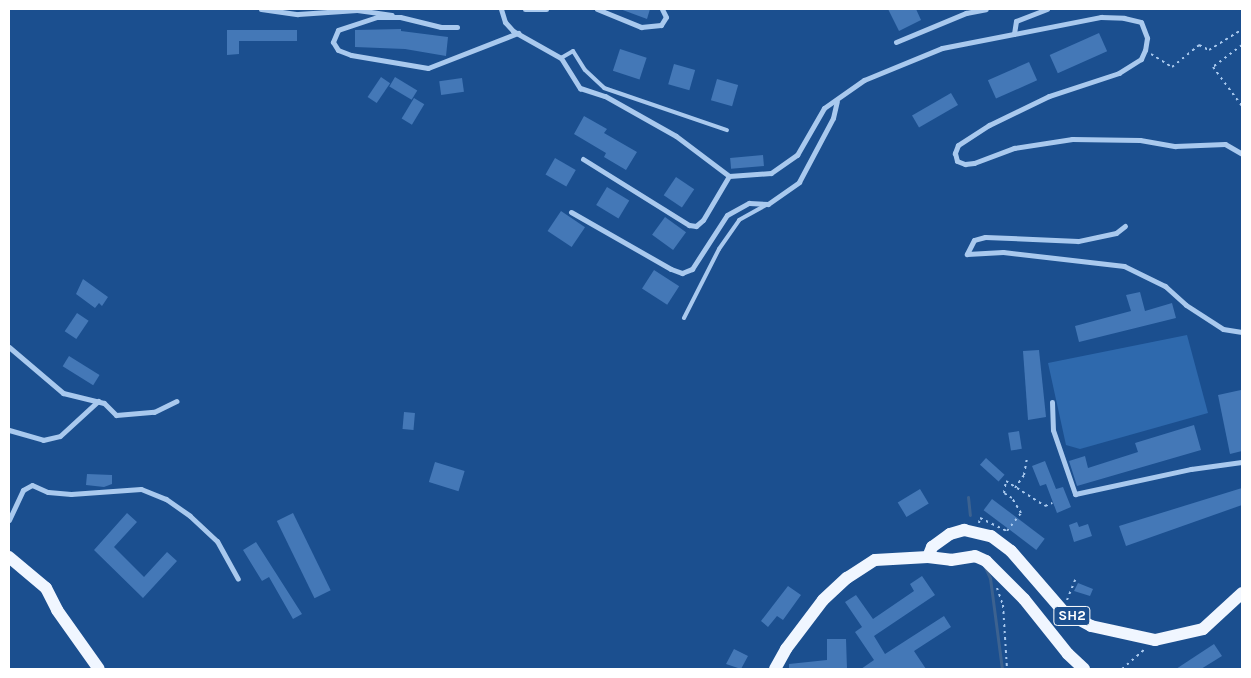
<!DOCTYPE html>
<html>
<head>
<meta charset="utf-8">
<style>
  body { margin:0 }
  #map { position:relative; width:1251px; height:678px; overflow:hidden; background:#1b4f8f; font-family:Karla,sans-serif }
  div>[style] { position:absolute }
  .green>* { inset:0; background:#2e69ad }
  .stream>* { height:3px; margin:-1.5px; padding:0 1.5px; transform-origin:1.5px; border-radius:1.5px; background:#3c6290 }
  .building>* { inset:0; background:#4478b7; transform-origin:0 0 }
  .path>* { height:2px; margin-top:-1px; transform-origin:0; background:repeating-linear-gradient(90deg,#a9c9ee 0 2.5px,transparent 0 6.5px) }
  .lane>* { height:4px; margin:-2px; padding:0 2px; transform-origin:2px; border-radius:2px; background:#a9c9ee }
  .street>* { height:5px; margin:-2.5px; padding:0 2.5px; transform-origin:2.5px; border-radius:2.5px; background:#a9c9ee }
  .primary>* { height:12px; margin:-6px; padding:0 6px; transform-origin:6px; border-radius:6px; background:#f0f6ff }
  span { translate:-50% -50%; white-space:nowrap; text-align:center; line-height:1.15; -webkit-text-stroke:4px #1b4f8f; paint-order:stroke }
  .shield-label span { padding:1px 4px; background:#1b4f8f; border:1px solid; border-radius:4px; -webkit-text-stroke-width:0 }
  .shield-label { font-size:14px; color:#fff; font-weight:700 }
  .frame { position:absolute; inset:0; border:10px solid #fff; pointer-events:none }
</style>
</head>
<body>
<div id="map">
  <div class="green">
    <div style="clip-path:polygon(1187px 335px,1208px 413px,1080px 449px,1066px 445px,1048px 363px)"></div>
  </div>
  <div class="stream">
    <div style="left:968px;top:497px;width:18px;rotate:84deg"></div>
    <div style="left:985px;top:567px;width:12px;rotate:66deg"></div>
    <div style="left:990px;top:578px;width:92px;rotate:82.5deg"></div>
  </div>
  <div class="building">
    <div style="clip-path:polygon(620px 9px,650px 9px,647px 19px)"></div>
    <div style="clip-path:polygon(888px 9px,916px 9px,921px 20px,899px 31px)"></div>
    <div style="clip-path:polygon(401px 29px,401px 31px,448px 37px,446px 56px,405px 49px,355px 47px,355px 30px)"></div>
    <div style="clip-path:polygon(227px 30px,297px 30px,297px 41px,239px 41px,239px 54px,227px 55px)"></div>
    <div style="left:1099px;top:33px;width:20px;height:54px;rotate:66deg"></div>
    <div style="left:620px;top:49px;width:28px;height:23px;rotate:18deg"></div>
    <div style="left:1029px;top:62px;width:20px;height:45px;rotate:66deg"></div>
    <div style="left:674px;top:64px;width:22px;height:21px;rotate:16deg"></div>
    <div style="left:381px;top:77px;width:11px;height:24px;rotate:34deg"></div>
    <div style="left:395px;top:77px;width:26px;height:11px;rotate:31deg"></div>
    <div style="left:462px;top:78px;width:14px;height:23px;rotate:82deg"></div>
    <div style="left:717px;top:79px;width:22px;height:22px;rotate:16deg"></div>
    <div style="left:951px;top:93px;width:14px;height:45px;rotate:60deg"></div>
    <div style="left:414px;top:98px;width:12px;height:24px;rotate:31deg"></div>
    <div style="clip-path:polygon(584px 116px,607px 129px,604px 133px,637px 152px,626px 170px,604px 157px,606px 153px,574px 134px)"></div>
    <div style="left:763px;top:155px;width:11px;height:33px;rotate:85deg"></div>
    <div style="left:555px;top:158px;width:24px;height:19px;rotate:30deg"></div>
    <div style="left:676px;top:177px;width:22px;height:22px;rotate:34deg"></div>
    <div style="left:607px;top:187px;width:26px;height:21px;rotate:31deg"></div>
    <div style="left:561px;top:211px;width:29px;height:24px;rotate:34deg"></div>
    <div style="left:665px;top:217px;width:26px;height:22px;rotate:36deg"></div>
    <div style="left:654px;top:270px;width:30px;height:22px;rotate:33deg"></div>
    <div style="clip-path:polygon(83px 279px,108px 297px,102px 306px,99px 303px,95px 308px,76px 294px)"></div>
    <div style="clip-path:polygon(1140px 292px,1145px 311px,1172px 303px,1176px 318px,1079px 342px,1075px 326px,1131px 311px,1126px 295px)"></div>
    <div style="left:77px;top:313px;width:14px;height:22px;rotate:34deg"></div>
    <div style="clip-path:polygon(1039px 350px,1046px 417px,1028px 420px,1023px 351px)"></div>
    <div style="left:69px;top:356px;width:36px;height:12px;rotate:32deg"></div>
    <div style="clip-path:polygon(1241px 390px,1242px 451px,1230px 454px,1218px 395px)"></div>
    <div style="left:404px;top:412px;width:11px;height:17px;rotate:5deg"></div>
    <div style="clip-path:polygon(1194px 425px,1201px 450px,1077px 486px,1069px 461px,1085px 456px,1088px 468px,1138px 452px,1135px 443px)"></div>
    <div style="left:1019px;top:431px;width:18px;height:11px;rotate:81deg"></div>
    <div style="left:986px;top:458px;width:25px;height:9px;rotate:42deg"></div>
    <div style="clip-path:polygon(1045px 461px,1056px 489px,1063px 487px,1071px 507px,1057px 513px,1046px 484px,1040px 486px,1032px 466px)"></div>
    <div style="left:435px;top:462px;width:31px;height:21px;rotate:17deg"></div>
    <div style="clip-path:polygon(87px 474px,112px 475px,112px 484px,104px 487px,86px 485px)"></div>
    <div style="clip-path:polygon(1242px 488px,1242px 505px,1126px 546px,1119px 526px)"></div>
    <div style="left:920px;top:489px;width:17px;height:26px;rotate:59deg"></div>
    <div style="left:992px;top:499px;width:66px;height:14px;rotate:37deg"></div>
    <div style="clip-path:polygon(127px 513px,137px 522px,114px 547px,144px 577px,167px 552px,177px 561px,143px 598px,94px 550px)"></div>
    <div style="left:293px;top:513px;width:86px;height:18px;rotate:64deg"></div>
    <div style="clip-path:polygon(1077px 522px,1079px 527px,1088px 524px,1092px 536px,1074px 542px,1069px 525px)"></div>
    <div style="clip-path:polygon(256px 542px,302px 614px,293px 619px,269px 577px,262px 581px,243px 550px)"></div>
    <div style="clip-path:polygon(922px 576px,935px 595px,874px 636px,885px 654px,944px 616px,951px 627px,914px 651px,926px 669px,861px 669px,874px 660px,855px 632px,862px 627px,845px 602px,856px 595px,873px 619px,914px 591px,910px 584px)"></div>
    <div style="clip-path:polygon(1078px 583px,1093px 589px,1090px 596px,1074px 591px)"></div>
    <div style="clip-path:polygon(788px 586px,801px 595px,783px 620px,777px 616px,768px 627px,761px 621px)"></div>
    <div style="clip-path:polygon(827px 639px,846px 639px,847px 669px,789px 669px,789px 664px,827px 660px)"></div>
    <div style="clip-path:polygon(1214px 644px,1222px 656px,1201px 669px,1176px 669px)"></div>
    <div style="clip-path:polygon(734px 649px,748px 656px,741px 669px,726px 664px)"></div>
  </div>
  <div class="path">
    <div style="left:1242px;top:45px;width:36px;rotate:143deg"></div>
    <div style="left:1213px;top:67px;width:49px;rotate:53.4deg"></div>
    <div style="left:1151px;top:54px;width:25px;rotate:32deg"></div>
    <div style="left:1172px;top:67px;width:35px;rotate:-39deg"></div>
    <div style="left:1199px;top:45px;width:11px;rotate:27deg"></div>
    <div style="left:1209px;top:50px;width:39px;rotate:-32deg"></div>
    <div style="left:1015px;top:488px;width:16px;rotate:-55deg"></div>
    <div style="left:1024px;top:475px;width:17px;rotate:-80deg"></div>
    <div style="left:979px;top:523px;width:5px;rotate:-79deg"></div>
    <div style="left:980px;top:518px;width:30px;rotate:26deg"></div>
    <div style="left:1007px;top:531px;width:23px;rotate:-52deg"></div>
    <div style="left:1021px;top:513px;width:17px;rotate:-121deg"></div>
    <div style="left:1012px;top:498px;width:9px;rotate:-148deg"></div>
    <div style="left:1004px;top:493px;width:12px;rotate:-81deg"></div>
    <div style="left:1006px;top:481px;width:46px;rotate:32.7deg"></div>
    <div style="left:1045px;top:506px;width:8px;rotate:-23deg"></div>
    <div style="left:997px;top:588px;width:18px;rotate:71deg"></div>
    <div style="left:1003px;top:605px;width:64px;rotate:86.4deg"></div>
    <div style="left:1067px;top:600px;width:22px;rotate:-68deg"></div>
    <div style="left:1122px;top:669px;width:30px;rotate:-41deg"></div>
  </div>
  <div class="lane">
    <div style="left:561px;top:58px;width:14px;rotate:-30deg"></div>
    <div style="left:573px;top:51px;width:22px;rotate:58deg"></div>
    <div style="left:585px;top:70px;width:26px;rotate:43deg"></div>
    <div style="left:604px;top:88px;width:130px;rotate:18.9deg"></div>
    <div style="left:684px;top:318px;width:77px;rotate:-63.1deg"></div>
    <div style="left:719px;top:249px;width:35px;rotate:-55deg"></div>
    <div style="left:739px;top:220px;width:33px;rotate:-29deg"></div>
  </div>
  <div class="street">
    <div style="left:261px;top:9px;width:37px;rotate:8deg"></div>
    <div style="left:298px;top:14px;width:59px;rotate:-3.9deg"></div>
    <div style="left:357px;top:10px;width:35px;rotate:8deg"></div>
    <div style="left:501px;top:9px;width:14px;rotate:73deg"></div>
    <div style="left:505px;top:22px;width:12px;rotate:48deg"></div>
    <div style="left:513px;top:31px;width:55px;rotate:29.4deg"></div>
    <div style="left:561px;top:58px;width:36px;rotate:58deg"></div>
    <div style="left:580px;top:88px;width:26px;rotate:18deg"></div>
    <div style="left:605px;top:96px;width:81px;rotate:29.4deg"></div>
    <div style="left:676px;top:136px;width:66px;rotate:37deg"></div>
    <div style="left:729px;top:176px;width:42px;rotate:-4.1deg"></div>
    <div style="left:771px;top:173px;width:32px;rotate:-35deg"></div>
    <div style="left:797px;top:155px;width:54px;rotate:-60.1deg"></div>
    <div style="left:824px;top:108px;width:49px;rotate:-35deg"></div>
    <div style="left:864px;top:80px;width:84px;rotate:-22.3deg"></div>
    <div style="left:942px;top:48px;width:73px;rotate:-11deg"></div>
    <div style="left:525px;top:9px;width:21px"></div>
    <div style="left:597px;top:9px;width:48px;rotate:22.2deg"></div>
    <div style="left:641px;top:27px;width:20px;rotate:-6deg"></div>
    <div style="left:661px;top:25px;width:9px;rotate:-58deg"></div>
    <div style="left:666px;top:17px;width:9px;rotate:-117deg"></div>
    <div style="left:1047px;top:9px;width:33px;rotate:159deg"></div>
    <div style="left:1016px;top:21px;width:13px;rotate:99deg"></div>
    <div style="left:1014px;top:34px;width:89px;rotate:-11.1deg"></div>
    <div style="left:1101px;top:17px;width:23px;rotate:2deg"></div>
    <div style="left:1124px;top:18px;width:17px;rotate:13deg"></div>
    <div style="left:1141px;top:22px;width:17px;rotate:69deg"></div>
    <div style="left:1147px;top:38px;width:12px;rotate:99deg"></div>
    <div style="left:1145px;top:50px;width:10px;rotate:114deg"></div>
    <div style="left:1141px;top:59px;width:26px;rotate:148deg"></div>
    <div style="left:1119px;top:73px;width:74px;rotate:161.8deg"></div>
    <div style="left:1049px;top:96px;width:67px;rotate:154.2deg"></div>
    <div style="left:989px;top:125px;width:37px;rotate:147deg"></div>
    <div style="left:958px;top:145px;width:9px;rotate:111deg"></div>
    <div style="left:955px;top:153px;width:8px;rotate:76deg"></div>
    <div style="left:957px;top:161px;width:9px;rotate:21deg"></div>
    <div style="left:965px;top:164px;width:9px;rotate:-6deg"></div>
    <div style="left:974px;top:163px;width:43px;rotate:-20.6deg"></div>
    <div style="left:1014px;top:148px;width:59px;rotate:-8.8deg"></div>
    <div style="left:1072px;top:139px;width:68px;rotate:0.8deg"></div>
    <div style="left:1140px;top:140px;width:36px;rotate:10deg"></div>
    <div style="left:1175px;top:146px;width:50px;rotate:-2.3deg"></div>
    <div style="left:1225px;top:144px;width:20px;rotate:30deg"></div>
    <div style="left:457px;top:27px;width:16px;rotate:180deg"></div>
    <div style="left:441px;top:27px;width:42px;rotate:-166.3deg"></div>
    <div style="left:400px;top:17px;width:23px;rotate:180deg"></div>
    <div style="left:377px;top:17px;width:41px;rotate:161.6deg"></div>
    <div style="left:338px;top:30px;width:13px;rotate:113deg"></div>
    <div style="left:333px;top:42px;width:9px;rotate:58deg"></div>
    <div style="left:338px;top:50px;width:14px;rotate:21deg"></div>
    <div style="left:351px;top:55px;width:78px;rotate:9.6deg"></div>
    <div style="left:428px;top:68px;width:97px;rotate:-21.3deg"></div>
    <div style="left:896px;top:42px;width:76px;rotate:-22.5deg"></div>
    <div style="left:966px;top:13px;width:20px;rotate:-11deg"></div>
    <div style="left:583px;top:159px;width:125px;rotate:31.9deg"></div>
    <div style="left:689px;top:225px;width:7px;rotate:8deg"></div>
    <div style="left:696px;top:226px;width:9px;rotate:-41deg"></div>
    <div style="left:703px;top:220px;width:51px;rotate:-59.4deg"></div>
    <div style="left:571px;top:212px;width:115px;rotate:29.7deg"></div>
    <div style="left:671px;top:269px;width:12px;rotate:20deg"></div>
    <div style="left:682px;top:273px;width:11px;rotate:-22deg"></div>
    <div style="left:692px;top:269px;width:64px;rotate:-57.1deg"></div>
    <div style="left:727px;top:215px;width:25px;rotate:-29deg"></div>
    <div style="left:749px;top:203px;width:19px;rotate:3deg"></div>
    <div style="left:768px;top:204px;width:38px;rotate:-35deg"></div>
    <div style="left:799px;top:182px;width:72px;rotate:-62deg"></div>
    <div style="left:833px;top:118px;width:17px;rotate:-77deg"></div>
    <div style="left:1125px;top:226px;width:11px;rotate:142deg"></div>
    <div style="left:1116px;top:233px;width:39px;rotate:168deg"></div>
    <div style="left:1078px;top:241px;width:93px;rotate:-177.5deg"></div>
    <div style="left:985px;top:237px;width:11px;rotate:165deg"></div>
    <div style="left:974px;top:240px;width:16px;rotate:117deg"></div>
    <div style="left:967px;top:254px;width:36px;rotate:-3deg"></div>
    <div style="left:1003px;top:252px;width:122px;rotate:6.6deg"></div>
    <div style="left:1124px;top:266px;width:46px;rotate:26deg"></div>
    <div style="left:1165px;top:286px;width:28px;rotate:42deg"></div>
    <div style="left:1186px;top:305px;width:44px;rotate:33deg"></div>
    <div style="left:1223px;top:329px;width:19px;rotate:9deg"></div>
    <div style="left:9px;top:347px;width:71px;rotate:40.4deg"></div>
    <div style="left:63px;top:393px;width:42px;rotate:13.7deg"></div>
    <div style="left:104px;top:403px;width:17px;rotate:45deg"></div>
    <div style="left:116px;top:415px;width:38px;rotate:-5deg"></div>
    <div style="left:154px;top:412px;width:25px;rotate:-26deg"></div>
    <div style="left:1052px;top:402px;width:28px;rotate:88deg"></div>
    <div style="left:1053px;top:430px;width:68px;rotate:71deg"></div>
    <div style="left:1075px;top:494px;width:119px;rotate:-12.2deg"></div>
    <div style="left:1191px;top:469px;width:51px;rotate:-7.8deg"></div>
    <div style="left:9px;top:430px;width:35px;rotate:16deg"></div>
    <div style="left:43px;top:440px;width:17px;rotate:-13deg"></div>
    <div style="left:60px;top:436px;width:52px;rotate:-42.6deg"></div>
    <div style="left:9px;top:520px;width:33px;rotate:-65deg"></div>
    <div style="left:23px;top:490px;width:10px;rotate:-29deg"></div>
    <div style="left:32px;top:485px;width:17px;rotate:24deg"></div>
    <div style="left:48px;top:492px;width:23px;rotate:5deg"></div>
    <div style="left:71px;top:494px;width:70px;rotate:-4.1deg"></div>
    <div style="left:141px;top:489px;width:27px;rotate:22deg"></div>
    <div style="left:166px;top:499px;width:29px;rotate:35deg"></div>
    <div style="left:190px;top:516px;width:37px;rotate:43deg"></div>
    <div style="left:217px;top:541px;width:43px;rotate:61.1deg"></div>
  </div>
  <div class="primary">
    <div style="left:9px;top:557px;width:48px;rotate:40deg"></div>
    <div style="left:46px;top:588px;width:25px;rotate:63deg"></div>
    <div style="left:57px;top:610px;width:72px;rotate:54.6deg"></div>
    <div style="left:928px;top:557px;width:11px;rotate:-68deg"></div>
    <div style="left:932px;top:547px;width:22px;rotate:-36deg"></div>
    <div style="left:950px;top:534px;width:15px;rotate:-16deg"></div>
    <div style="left:964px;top:530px;width:28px;rotate:13deg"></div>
    <div style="left:991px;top:536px;width:25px;rotate:37deg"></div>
    <div style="left:1011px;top:551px;width:79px;rotate:49.1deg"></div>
    <div style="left:1063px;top:611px;width:32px;rotate:28deg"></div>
    <div style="left:1091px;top:626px;width:66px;rotate:12.3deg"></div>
    <div style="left:1155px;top:640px;width:49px;rotate:-12.9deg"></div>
    <div style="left:1203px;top:629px;width:53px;rotate:-42.7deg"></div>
    <div style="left:775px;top:669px;width:23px;rotate:-61deg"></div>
    <div style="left:786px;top:649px;width:61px;rotate:-52.9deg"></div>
    <div style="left:823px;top:600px;width:33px;rotate:-43deg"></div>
    <div style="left:847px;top:578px;width:33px;rotate:-33deg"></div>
    <div style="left:875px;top:560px;width:53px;rotate:-3.2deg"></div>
    <div style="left:928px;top:557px;width:23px;rotate:7deg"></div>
    <div style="left:951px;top:560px;width:24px;rotate:-9deg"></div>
    <div style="left:975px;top:556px;width:12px;rotate:24deg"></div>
    <div style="left:986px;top:561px;width:54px;rotate:45deg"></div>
    <div style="left:1024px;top:599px;width:70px;rotate:51.3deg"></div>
    <div style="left:1068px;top:654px;width:22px;rotate:43deg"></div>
  </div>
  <div class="shield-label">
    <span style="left:1072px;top:616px">SH2</span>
  </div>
  <div class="frame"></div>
</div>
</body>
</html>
